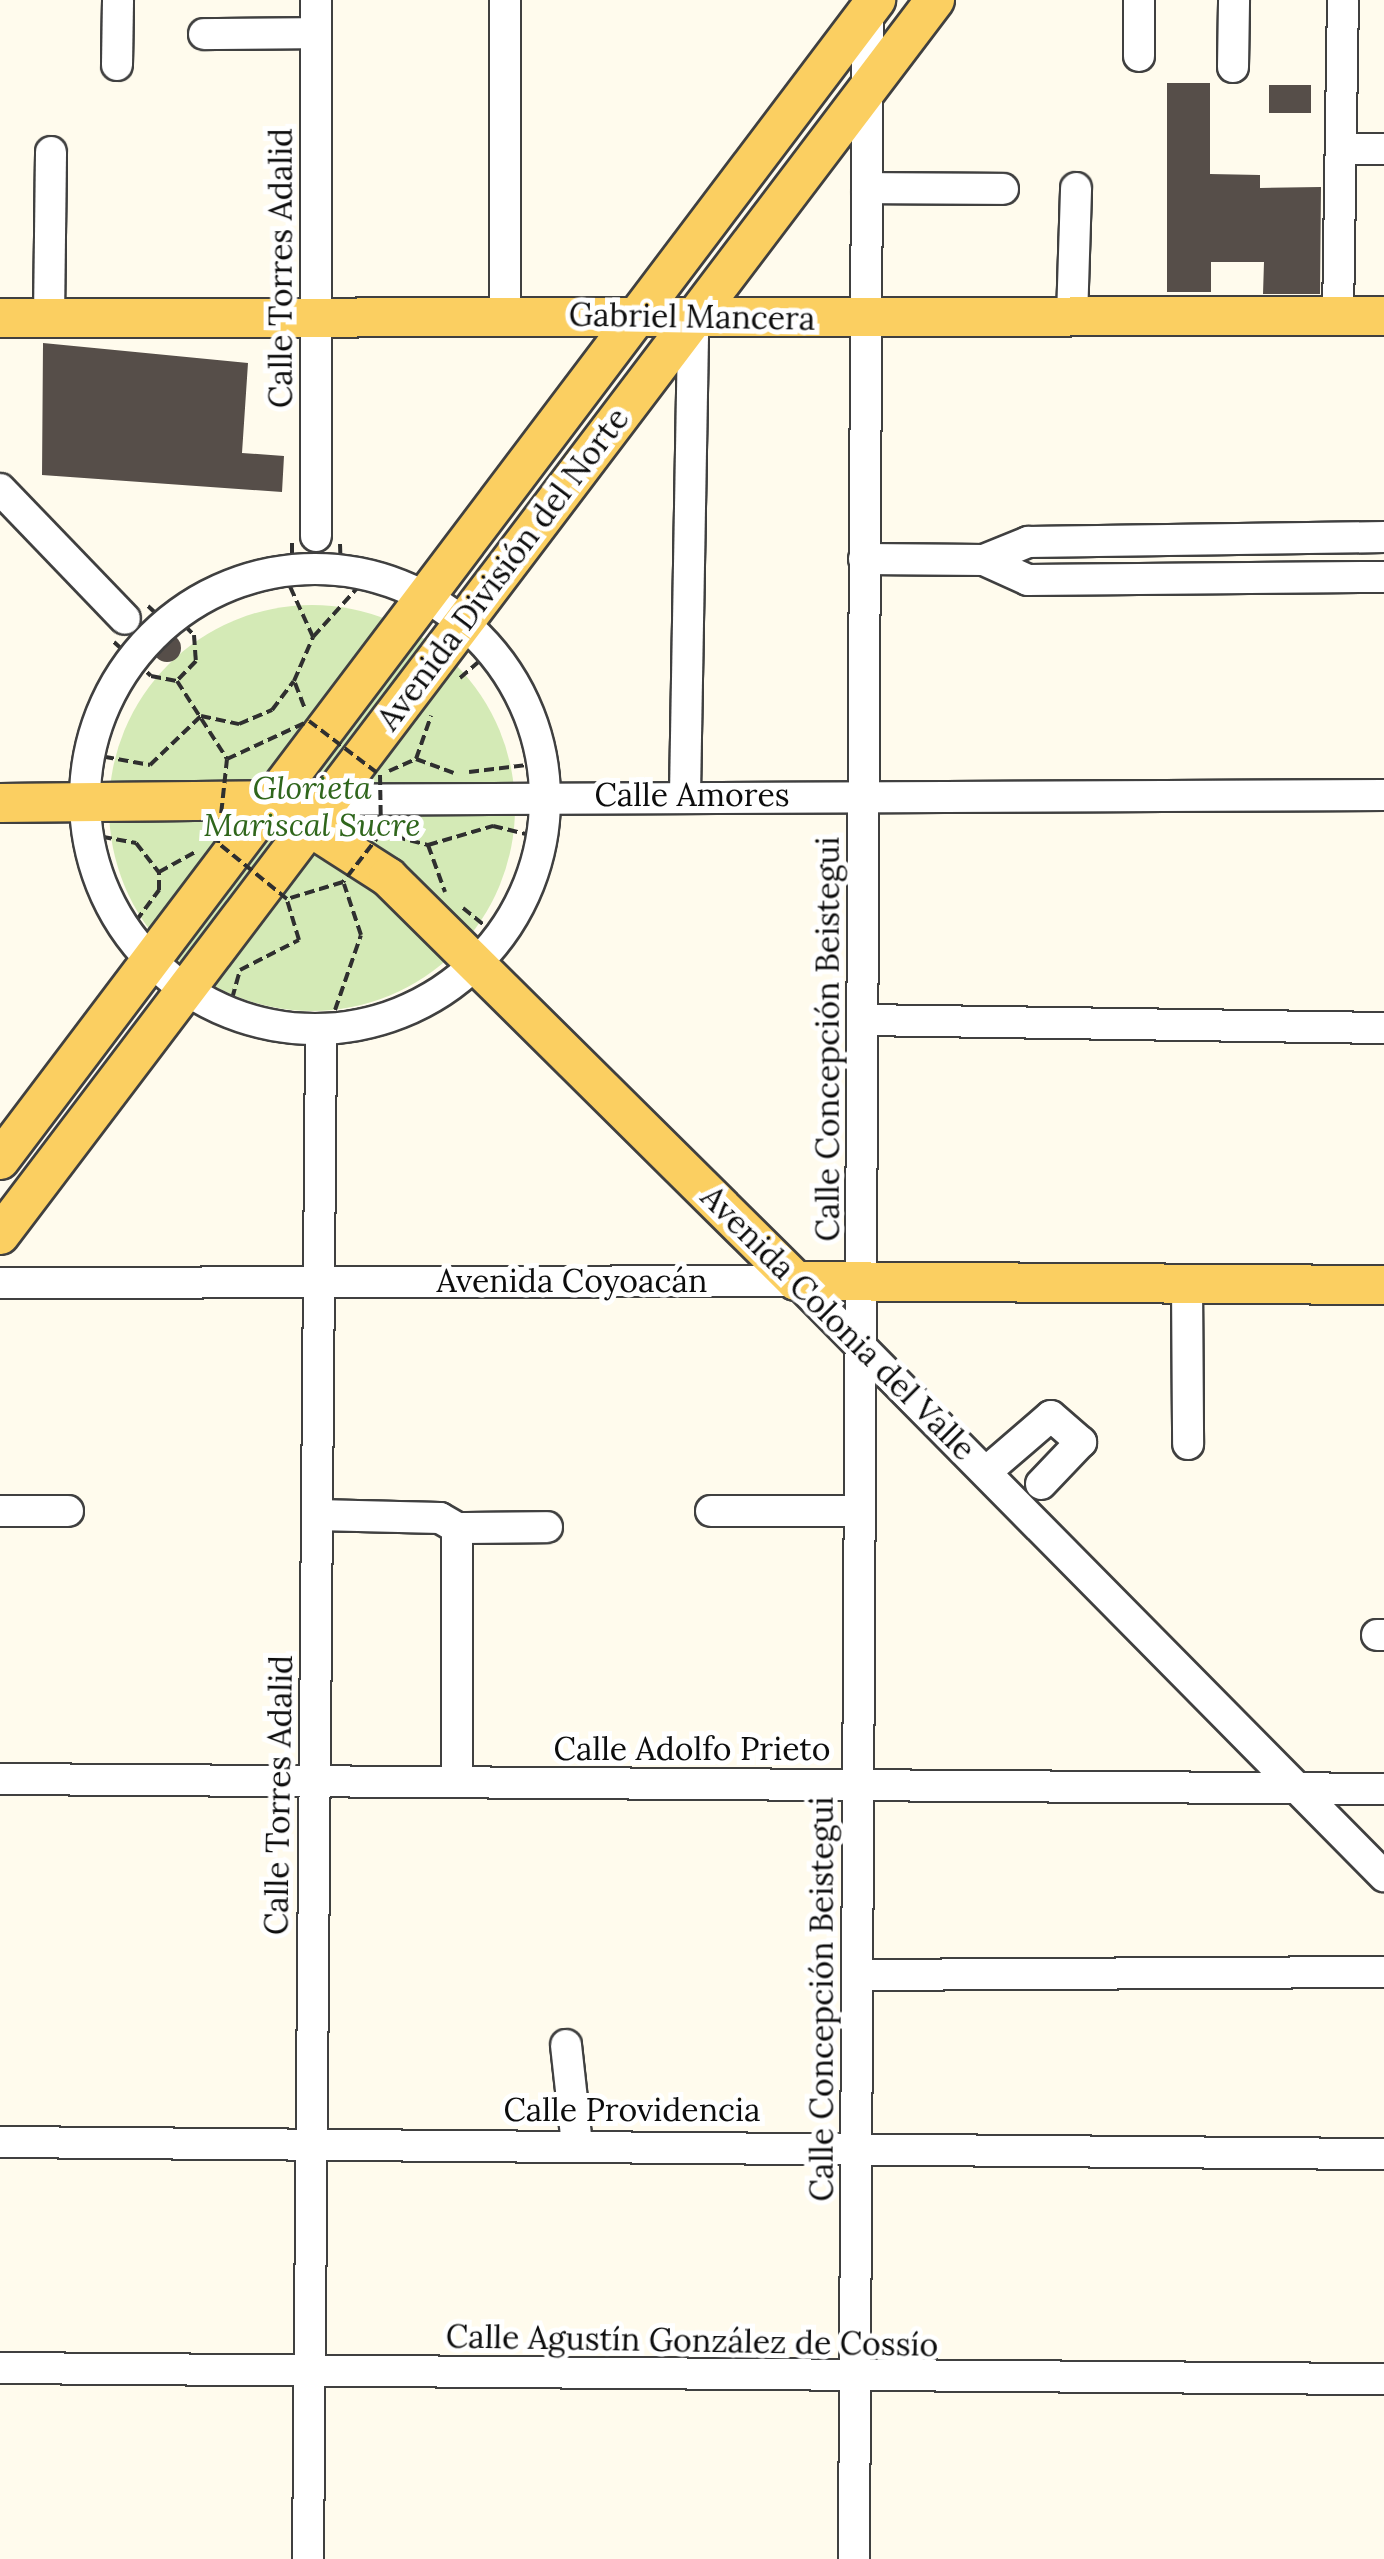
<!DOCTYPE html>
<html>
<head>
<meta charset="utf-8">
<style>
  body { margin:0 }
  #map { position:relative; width:1384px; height:2559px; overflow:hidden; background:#fffbed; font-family:Lora,serif }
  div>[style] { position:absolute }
  .green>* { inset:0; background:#d4eab6 }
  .round { border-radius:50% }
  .building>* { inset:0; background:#564e49; transform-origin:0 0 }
  .path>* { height:4px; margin-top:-2px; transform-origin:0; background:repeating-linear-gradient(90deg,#2f2f2f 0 10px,transparent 0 15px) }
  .roads { filter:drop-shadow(2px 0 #404040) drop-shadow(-2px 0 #404040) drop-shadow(0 2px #404040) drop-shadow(0 -2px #404040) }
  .minor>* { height:30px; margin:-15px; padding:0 15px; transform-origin:15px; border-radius:15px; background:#fff }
  .minor>.ring { margin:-15px; padding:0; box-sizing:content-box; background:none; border:30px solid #fff; border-radius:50% }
  .major>* { height:38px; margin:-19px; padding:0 19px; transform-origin:19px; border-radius:19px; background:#fbcf61 }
  .path-bridge>* { height:4px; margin-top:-2px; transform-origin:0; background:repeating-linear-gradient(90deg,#2f2f2f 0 10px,transparent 0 15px) }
  span { translate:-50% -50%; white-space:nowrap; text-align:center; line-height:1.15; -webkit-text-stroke:10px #fff; paint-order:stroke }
  .street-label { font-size:32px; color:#0d0d0d }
  .park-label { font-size:32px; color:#2f661c; font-style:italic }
</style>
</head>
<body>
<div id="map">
  <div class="green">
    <div class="round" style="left:109px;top:605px;width:406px;height:406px"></div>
  </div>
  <div class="building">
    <div style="clip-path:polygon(1167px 83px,1210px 83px,1210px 174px,1260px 175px,1260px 188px,1321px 187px,1320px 294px,1263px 294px,1264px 262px,1211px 262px,1211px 292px,1167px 292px)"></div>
    <div style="left:1269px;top:85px;width:42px;height:28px"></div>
    <div style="clip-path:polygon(43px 343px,248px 363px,242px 453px,284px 456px,282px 492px,42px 475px)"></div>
    <div class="round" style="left:153px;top:634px;width:28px;height:28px"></div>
  </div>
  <div class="path">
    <div style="left:292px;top:543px;width:26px;rotate:90deg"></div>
    <div style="left:340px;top:544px;width:26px;rotate:88deg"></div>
    <div style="left:148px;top:606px;width:23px;rotate:43deg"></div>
    <div style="left:174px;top:615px;width:28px;rotate:45deg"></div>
    <div style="left:194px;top:635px;width:26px;rotate:86deg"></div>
    <div style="left:196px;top:661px;width:28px;rotate:134deg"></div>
    <div style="left:313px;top:637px;width:85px;rotate:-47.9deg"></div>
    <div style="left:114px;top:642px;width:50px;rotate:42.6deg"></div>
    <div style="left:151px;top:676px;width:26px;rotate:11deg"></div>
    <div style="left:177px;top:681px;width:93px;rotate:57.3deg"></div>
    <div style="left:460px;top:678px;width:43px;rotate:-41.2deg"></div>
    <div style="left:295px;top:683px;width:26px;rotate:69deg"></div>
    <div style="left:201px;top:716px;width:39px;rotate:12deg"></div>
    <div style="left:239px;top:724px;width:36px;rotate:-23deg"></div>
    <div style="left:272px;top:710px;width:36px;rotate:-53deg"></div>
    <div style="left:294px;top:681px;width:48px;rotate:-66.6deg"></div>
    <div style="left:313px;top:637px;width:75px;rotate:-114.5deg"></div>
    <div style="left:89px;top:754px;width:62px;rotate:10.2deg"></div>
    <div style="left:150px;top:765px;width:71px;rotate:-43.9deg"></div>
    <div style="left:416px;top:759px;width:46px;rotate:-70.8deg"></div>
    <div style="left:389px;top:771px;width:30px;rotate:-24deg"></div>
    <div style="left:416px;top:759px;width:40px;rotate:20.2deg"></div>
    <div style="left:469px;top:772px;width:75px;rotate:-6.9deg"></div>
    <div style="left:381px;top:833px;width:49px;rotate:14.3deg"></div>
    <div style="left:428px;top:845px;width:68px;rotate:-16.3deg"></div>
    <div style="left:493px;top:826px;width:50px;rotate:13.8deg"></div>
    <div style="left:87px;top:834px;width:50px;rotate:10.4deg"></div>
    <div style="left:136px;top:843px;width:37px;rotate:52deg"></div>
    <div style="left:428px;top:845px;width:50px;rotate:70.1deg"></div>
    <div style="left:463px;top:908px;width:48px;rotate:39deg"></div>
    <div style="left:127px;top:933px;width:54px;rotate:-53.3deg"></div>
    <div style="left:159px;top:890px;width:18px;rotate:-90deg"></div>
    <div style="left:159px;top:872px;width:43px;rotate:-28.9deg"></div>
    <div style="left:335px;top:1010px;width:79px;rotate:-70.9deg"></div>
    <div style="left:361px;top:935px;width:54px;rotate:-108.4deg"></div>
    <div style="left:228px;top:1013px;width:45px;rotate:-74.4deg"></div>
    <div style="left:240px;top:970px;width:66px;rotate:-27deg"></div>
    <div style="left:299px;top:940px;width:42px;rotate:-106.7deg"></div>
  </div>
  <div class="roads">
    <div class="minor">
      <div style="left:204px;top:34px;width:112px;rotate:-0.5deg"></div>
      <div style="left:1139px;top:56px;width:56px;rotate:-90deg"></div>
      <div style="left:117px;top:65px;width:65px;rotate:-89.1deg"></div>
      <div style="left:1233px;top:67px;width:67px;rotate:-89.1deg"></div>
      <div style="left:1341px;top:149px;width:43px"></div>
      <div style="left:867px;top:188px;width:136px;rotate:0.4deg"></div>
      <div style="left:505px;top:316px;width:316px;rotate:-90deg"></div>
      <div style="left:1338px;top:316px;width:316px;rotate:-89.1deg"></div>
      <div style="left:49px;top:318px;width:166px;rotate:-89.3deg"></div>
      <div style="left:1072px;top:318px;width:130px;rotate:-88.2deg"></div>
      <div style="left:0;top:489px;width:180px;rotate:46.1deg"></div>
      <div style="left:316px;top:536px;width:536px;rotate:-90deg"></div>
      <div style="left:864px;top:559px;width:120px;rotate:0.5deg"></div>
      <div style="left:984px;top:560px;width:48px;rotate:-22.2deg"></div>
      <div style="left:1028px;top:542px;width:356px;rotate:-0.8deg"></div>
      <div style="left:984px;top:560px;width:48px;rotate:24.4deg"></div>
      <div style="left:1028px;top:580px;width:356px;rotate:-0.5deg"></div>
      <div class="ring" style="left:85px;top:569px;width:430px;height:430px"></div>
      <div style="left:685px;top:794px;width:478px;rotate:-89deg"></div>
      <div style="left:268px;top:800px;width:1116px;rotate:-0.26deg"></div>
      <div style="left:863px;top:1020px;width:521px;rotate:0.88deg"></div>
      <div style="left:0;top:1283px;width:796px;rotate:-0.14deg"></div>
      <div style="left:796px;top:1281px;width:837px;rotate:45.34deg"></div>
      <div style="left:1187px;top:1284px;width:160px;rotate:89.6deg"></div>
      <div style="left:987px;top:1471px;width:84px;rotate:-40.7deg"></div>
      <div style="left:1051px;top:1416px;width:40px;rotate:41deg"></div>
      <div style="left:1081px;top:1442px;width:58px;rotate:133.6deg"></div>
      <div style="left:0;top:1511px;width:68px"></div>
      <div style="left:711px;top:1511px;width:149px"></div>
      <div style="left:317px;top:1515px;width:123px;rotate:1.4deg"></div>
      <div style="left:440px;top:1518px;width:20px;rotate:30deg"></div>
      <div style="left:457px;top:1528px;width:254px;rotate:90deg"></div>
      <div style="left:457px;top:1528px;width:90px;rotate:-0.6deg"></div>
      <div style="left:1377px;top:1635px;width:7px"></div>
      <div style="left:0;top:1779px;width:1384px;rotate:0.41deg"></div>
      <div style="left:857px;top:1975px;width:527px;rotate:-0.33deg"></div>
      <div style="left:566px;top:2045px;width:101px;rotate:83.7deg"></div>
      <div style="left:0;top:2142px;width:1384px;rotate:0.5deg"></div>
      <div style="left:0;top:2368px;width:1384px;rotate:0.46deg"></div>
      <div style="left:308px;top:2559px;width:1528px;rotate:-89.51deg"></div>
      <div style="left:854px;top:2559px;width:2556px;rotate:-89.69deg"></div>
    </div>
    <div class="major">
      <div style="left:0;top:318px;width:1384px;rotate:-0.08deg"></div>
      <div style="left:0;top:803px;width:268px;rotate:-0.6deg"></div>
      <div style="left:268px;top:800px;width:143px;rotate:32.7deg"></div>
      <div style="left:388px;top:877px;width:574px;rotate:44.72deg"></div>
      <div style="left:796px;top:1281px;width:588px;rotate:0.39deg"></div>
      <div style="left:0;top:1160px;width:1454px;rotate:-52.94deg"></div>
      <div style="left:0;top:1235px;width:1549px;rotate:-52.87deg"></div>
    </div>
  </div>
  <div class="path-bridge">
    <div style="left:309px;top:721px;width:89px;rotate:37.3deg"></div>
    <div style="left:380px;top:775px;width:58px;rotate:89deg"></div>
    <div style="left:381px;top:833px;width:62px;rotate:127.8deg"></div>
    <div style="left:343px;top:882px;width:59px;rotate:163.1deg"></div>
    <div style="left:287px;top:899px;width:89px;rotate:-140.9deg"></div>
    <div style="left:218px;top:843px;width:84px;rotate:-83.9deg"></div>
    <div style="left:227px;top:759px;width:90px;rotate:-24.9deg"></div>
  </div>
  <div class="street-label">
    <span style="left:281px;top:268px;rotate:-90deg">Calle Torres Adalid</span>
    <span style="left:692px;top:317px;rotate:1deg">Gabriel Mancera</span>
    <span style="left:503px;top:569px;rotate:-53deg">Avenida División del Norte</span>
    <span style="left:692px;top:795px">Calle Amores</span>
    <span style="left:828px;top:1039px;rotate:-90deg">Calle Concepción Beistegui</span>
    <span style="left:572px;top:1281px">Avenida Coyoacán</span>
    <span style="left:838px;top:1323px;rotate:45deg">Avenida Colonia del Valle</span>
    <span style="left:692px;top:1749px">Calle Adolfo Prieto</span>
    <span style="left:279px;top:1795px;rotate:-89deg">Calle Torres Adalid</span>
    <span style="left:822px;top:1999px;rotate:-90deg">Calle Concepción Beistegui</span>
    <span style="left:632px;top:2110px">Calle Providencia</span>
    <span style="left:692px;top:2341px;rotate:1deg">Calle Agustín González de Cossío</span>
  </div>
  <div class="park-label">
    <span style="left:312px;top:807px">Glorieta<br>Mariscal Sucre</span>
  </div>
</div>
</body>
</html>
